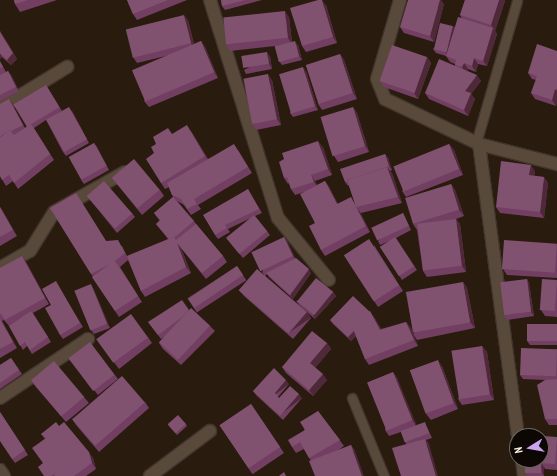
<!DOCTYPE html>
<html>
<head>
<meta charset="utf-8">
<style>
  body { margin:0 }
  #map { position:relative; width:557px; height:476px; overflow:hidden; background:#291b0e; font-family:"PT Sans Narrow",sans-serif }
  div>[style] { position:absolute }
  .roads { filter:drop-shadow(1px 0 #41352e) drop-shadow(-1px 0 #41352e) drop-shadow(0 1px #41352e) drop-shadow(0 -1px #41352e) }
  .service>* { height:9px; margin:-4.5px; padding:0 4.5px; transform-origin:4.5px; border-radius:4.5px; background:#59493b }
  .minor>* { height:12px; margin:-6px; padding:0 6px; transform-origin:6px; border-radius:6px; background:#59493b }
  .wall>* { inset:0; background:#723e62; transform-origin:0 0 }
  .shaded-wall>* { inset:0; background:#4f283a; transform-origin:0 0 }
  .building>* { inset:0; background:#815170; transform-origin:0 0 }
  span { translate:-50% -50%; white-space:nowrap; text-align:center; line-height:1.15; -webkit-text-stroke:4px #0d0704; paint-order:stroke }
  .north { position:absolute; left:509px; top:428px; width:40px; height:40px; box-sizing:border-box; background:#0d0704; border:1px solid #6c655f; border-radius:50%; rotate:259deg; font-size:11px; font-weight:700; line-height:16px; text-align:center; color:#fbf1e8 }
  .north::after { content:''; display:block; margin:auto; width:14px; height:18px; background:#c9a5ee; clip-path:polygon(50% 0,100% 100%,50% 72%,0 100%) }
</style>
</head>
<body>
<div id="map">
  <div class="roads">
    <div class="service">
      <div style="left:476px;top:143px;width:148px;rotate:-73.9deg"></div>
      <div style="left:352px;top:398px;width:84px;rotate:67.7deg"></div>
    </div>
    <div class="minor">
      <div style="left:210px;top:0;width:228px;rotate:72.7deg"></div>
      <div style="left:278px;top:218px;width:80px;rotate:50.6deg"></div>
      <div style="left:400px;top:0;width:82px;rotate:106.2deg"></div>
      <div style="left:377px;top:79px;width:22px;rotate:68deg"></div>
      <div style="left:385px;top:99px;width:104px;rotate:25.6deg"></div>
      <div style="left:479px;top:144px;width:81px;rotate:14.4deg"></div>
      <div style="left:0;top:108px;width:79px;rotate:-31.5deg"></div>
      <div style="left:479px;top:144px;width:295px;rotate:82.4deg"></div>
      <div style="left:0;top:268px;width:34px;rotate:-30deg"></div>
      <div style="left:30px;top:251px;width:46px;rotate:-58.4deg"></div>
      <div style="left:54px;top:212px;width:81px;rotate:-29.4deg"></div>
      <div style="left:0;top:398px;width:106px;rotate:-33.8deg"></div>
      <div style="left:522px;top:460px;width:16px;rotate:83deg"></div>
      <div style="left:0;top:470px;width:7px;rotate:56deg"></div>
      <div style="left:150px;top:476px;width:75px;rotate:-36.9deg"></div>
    </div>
  </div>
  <div class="wall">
    <div style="clip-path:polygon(14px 0,57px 0,20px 12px,15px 4px)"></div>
    <div style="clip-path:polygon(127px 0,187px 0,137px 20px,133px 14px)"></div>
    <div style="clip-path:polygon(221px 0,262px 0,225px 10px,222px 6px)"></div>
    <div style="clip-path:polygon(465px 0,505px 0,505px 1px,495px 31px,497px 34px,487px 66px,478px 64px,476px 72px,468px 69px,467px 71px,481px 81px,471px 94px,475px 99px,468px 116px,429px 99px,425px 93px,455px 66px,455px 64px,450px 62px,446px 56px,436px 53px,433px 49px,453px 26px,454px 28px,462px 19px,460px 15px)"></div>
    <div style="clip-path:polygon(444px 4px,434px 42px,404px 33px,400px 27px)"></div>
    <div style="clip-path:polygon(326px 5px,337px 43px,306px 52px,302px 46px)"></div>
    <div style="clip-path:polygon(289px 17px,292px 42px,298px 45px,302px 60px,282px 65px,279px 61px,275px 46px,230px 51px,226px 45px)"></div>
    <div style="clip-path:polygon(188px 20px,194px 44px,201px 41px,205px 47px,218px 78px,149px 107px,144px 101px,170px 55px,137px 63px,133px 57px)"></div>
    <div style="clip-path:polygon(0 31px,17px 59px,11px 65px,2px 57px,0 59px)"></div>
    <div style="clip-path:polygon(557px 51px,557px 102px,556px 106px,535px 99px,531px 93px,536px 80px,532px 79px,528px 73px)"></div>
    <div style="clip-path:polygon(340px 54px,344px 60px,357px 99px,322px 110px,318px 104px)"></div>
    <div style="clip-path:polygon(270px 56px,272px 69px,246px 74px,244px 70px)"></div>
    <div style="clip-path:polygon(427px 57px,431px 63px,418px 99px,384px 87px,380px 81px)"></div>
    <div style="clip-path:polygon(0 61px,6px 72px,8px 71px,11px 75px,19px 91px,0 101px)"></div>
    <div style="clip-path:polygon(306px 71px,318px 110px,293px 117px,290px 113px)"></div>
    <div style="clip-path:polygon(272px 80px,281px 125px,256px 130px,252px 124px)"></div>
    <div style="clip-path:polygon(46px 85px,62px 111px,55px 115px,72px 111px,89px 143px,66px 156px,63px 152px,46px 120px,34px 128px,54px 160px,18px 189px,13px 181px,6px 186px,0 176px,9px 99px,12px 103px,25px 128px,27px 126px)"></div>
    <div style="clip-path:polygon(353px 107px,357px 113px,369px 152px,338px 162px,334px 156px)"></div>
    <div style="clip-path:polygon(191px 131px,208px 159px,238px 150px,252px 173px,198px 205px,201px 209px,191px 215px,184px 205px,177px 201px,223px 256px,227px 262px,206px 279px,181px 248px,191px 273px,145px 297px,141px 291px,128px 260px,120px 267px,142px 302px,119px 317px,92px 277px,93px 277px,50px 208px,76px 193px,106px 241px,122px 246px,127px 256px,168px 239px,156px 224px,160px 221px,154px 213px,173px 197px,169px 187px,165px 189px,161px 183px,154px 153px,172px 134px)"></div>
    <div style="clip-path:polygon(94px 143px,97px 147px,109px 170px,84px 184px,81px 180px)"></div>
    <div style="clip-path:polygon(449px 144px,454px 150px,463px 175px,406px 197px,402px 191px)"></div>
    <div style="clip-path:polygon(323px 147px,332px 175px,315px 181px,317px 185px,325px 181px,329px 187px,338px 204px,355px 203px,349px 185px,348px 186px,345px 182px,385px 154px,388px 158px,392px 170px,390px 171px,392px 173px,402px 203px,361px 213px,360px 212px,370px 232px,325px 256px,321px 250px,315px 223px,304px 192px,295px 195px,291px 189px,289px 183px,288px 184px,284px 178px)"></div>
    <div style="clip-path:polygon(535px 171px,534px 176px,544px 177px,548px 183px,544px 218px,500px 213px,496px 207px)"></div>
    <div style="clip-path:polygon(112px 178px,160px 190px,164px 196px,142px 215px)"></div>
    <div style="clip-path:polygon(451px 184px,455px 190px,464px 216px,456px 219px,460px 224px,466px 272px,427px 277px,423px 271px,417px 230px,413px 224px)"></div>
    <div style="clip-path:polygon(248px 189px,262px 213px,255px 216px,270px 235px,243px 258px,227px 239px,251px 218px,228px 229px,230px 232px,218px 239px,215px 235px)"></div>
    <div style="clip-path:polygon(87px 196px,132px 213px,135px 217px,117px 233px)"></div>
    <div style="clip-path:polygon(0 207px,17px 236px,0 246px)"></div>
    <div style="clip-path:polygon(403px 213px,405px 217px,411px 230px,396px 238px,417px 270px,402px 280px,380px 247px,394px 239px,380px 245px,378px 241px)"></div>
    <div style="clip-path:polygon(284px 237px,287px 241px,295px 258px,311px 273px,293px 299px,269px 277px,267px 274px,265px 276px,307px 312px,311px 318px,293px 339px,244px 296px,239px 290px,264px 275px,262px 272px)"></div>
    <div style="clip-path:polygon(557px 244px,557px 278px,507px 275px,503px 269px)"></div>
    <div style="clip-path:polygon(374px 245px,403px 291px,378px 307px,374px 301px)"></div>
    <div style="clip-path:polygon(26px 262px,49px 304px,33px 313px,51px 342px,32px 354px,27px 346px,23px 350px,9px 326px,4px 320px,2px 321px,17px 348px,0 358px,0 268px)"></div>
    <div style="left:237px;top:266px;width:17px;height:59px;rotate:57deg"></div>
    <div style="clip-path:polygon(527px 279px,529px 283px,534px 316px,507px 320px,504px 316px)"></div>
    <div style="clip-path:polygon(557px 280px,557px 317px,545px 316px,541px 310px)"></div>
    <div style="clip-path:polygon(463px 282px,467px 288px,475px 328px,417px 340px,413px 334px)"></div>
    <div style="clip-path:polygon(58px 286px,83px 327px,63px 339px,60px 335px)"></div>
    <div style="clip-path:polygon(93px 288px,110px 328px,94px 334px,91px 330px)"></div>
    <div style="clip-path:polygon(333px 292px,336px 296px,315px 319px,299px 305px,296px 301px)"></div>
    <div style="clip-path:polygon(189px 310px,210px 326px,215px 331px,181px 365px,163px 349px,159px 343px,164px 337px,161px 339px,148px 322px)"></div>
    <div style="clip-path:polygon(374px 317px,381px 329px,406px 322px,411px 328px,418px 346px,369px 365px,365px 359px,356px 336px,351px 341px,333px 324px,330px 320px)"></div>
    <div style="clip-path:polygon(557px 324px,557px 345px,530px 345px,527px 341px)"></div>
    <div style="clip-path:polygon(148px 337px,152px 343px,119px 369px,98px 341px)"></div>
    <div style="clip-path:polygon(327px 343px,331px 349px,315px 368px,327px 380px,313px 396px,286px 373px,282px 367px)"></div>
    <div style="clip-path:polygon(482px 346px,487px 352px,494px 400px,462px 405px,458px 399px)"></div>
    <div style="clip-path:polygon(557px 349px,557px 425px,549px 425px,545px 419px,545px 380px,523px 379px,520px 375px)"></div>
    <div style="clip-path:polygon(11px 358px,22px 374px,0 389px,0 365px)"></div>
    <div style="clip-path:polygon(69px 359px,115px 375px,118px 379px,98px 395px)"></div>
    <div style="clip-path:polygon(442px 366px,458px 409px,431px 420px,426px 414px)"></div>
    <div style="clip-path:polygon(393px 372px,397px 378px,416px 426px,427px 427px,432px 438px,426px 440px,429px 444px,406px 444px,401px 432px,389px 436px,385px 430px)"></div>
    <div style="clip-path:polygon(31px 380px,84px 397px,89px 403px,66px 422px,35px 386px)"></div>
    <div style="clip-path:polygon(289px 384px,278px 397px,279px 398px,302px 398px,283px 420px,256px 395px,253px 391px)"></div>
    <div style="clip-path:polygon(145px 402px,149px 408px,99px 452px,76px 425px,72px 419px)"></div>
    <div style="left:251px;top:404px;width:59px;height:38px;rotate:56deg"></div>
    <div style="clip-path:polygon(318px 411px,344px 446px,337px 451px,351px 445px,355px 451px,311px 461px,304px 449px,296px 453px,292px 447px)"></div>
    <div style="clip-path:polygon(0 412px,28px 455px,15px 463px,12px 459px)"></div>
    <div style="clip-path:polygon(186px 424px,187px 426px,177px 435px,169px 426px)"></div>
    <div style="clip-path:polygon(59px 426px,93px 458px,96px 469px,86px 476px,44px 476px,43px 463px,45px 439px,41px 434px)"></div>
    <div style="clip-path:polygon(539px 433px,542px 437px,543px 444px,557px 437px,557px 470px,545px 469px,544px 467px,544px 476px,527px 476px,526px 473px)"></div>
  </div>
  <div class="shaded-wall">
    <div style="clip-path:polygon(322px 0,326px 5px,337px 43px,333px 37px)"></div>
    <div style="clip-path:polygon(440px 0,441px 0,444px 4px,434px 42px,430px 36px)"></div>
    <div style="clip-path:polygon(499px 0,505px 0,505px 1px,495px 31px,491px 25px)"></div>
    <div style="clip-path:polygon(285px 11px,289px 17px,292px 44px,288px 38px)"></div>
    <div style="clip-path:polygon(184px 15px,188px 20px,195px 49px,191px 43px)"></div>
    <div style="clip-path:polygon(453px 26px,456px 30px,449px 57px,446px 53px)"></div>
    <div style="clip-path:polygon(493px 28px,497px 34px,487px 66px,483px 61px)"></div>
    <div style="clip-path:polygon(0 31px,17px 59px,11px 65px,7px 60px)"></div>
    <div style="clip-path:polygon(201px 41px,205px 47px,218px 78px,214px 72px)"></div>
    <div style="clip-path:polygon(295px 41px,298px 45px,302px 60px,299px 56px)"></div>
    <div style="clip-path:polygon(267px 52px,270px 56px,272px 69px,269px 64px)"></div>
    <div style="clip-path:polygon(0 54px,2px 57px,0 59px)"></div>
    <div style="clip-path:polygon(340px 54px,344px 60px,357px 99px,353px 93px)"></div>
    <div style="clip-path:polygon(427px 57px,431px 63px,418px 99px,414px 93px)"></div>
    <div style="clip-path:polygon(474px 58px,478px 64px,476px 72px,472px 66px)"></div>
    <div style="clip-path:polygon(464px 63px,468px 69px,466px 73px,462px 67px)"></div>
    <div style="clip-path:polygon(303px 67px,306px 71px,318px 110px,315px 106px)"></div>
    <div style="clip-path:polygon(8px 71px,11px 75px,19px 91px,16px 87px)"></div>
    <div style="clip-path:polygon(268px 74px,272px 80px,281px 125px,277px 119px)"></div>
    <div style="clip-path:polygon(477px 75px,481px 81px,471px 94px,475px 99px,468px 116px,464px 110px,465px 91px)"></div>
    <div style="clip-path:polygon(555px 89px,557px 91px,557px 102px,556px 106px,552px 100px)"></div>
    <div style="clip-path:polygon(9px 99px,12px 103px,26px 129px,23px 125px)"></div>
    <div style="clip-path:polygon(69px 107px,72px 111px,89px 143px,87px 139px)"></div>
    <div style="clip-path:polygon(353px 107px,357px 113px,369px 152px,365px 146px)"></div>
    <div style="clip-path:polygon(187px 125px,191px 131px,209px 162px,205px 156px)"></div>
    <div style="clip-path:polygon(318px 141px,323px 147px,332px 175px,328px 169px)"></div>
    <div style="clip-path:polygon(234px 144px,238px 150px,252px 173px,248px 167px)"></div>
    <div style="clip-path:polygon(449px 144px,454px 150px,463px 175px,459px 169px)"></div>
    <div style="clip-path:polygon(385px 154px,388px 158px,392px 170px,389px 166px)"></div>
    <div style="clip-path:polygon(531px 165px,535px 171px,534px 181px,529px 175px)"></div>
    <div style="clip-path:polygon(387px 167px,392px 173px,402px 203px,398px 197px)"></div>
    <div style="clip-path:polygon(311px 175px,315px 181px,318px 188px,314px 182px)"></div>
    <div style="clip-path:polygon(544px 177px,548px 183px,544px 218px,540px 212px)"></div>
    <div style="clip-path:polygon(325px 181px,329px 187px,341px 210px,337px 204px)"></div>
    <div style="clip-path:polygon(451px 184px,455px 190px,464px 216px,459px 210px)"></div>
    <div style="clip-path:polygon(351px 197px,355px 203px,356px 207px,360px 212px,370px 232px,366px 226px)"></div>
    <div style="clip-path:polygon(0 207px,3px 211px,17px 236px,13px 230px)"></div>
    <div style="clip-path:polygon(456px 219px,460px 224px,466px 272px,462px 266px)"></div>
    <div style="clip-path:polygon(284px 237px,287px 241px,296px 260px,293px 256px)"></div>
    <div style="clip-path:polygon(177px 243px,181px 248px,191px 273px,186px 267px)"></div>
    <div style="clip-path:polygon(22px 256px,26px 262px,49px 304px,45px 298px)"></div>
    <div style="clip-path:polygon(309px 269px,311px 273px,293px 299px,290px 295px)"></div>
    <div style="clip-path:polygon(527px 279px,529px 283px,534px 316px,531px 312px)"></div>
    <div style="clip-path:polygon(463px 282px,467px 288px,475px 328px,470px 322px)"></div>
    <div style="clip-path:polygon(91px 284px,93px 288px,110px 328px,107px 324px)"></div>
    <div style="clip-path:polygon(333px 292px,336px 296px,315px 319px,313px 315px)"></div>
    <div style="clip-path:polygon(370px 311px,374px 317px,384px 336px,380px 330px,373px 317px,351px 341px,348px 337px)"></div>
    <div style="left:307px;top:312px;width:7px;height:28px;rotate:56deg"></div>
    <div style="clip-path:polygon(0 319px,3px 324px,17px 348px,13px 342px)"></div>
    <div style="clip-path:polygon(406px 322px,411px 328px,418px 346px,414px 340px)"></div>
    <div style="clip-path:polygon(327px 343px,331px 349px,314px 369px,310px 363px)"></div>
    <div style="clip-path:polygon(482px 346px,487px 352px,494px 400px,490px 394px)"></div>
    <div style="clip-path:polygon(438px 360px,442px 366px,458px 409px,454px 403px)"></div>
    <div style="clip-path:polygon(393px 372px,397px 378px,417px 426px,412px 420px)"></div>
    <div style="clip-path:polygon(323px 374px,327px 380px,313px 396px,309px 390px)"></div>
    <div style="left:286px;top:380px;width:5px;height:17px;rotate:53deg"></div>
    <div style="left:299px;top:394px;width:5px;height:29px;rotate:53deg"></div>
    <div style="clip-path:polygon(539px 433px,542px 437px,544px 463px,541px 463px,544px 467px,544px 476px,542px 473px,541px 460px,541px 436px,540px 436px)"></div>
    <div style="clip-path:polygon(425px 439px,429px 444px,438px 476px,436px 476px)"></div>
    <div style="clip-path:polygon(351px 445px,355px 451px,364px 476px,362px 476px)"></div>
    <div style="clip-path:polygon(89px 452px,93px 458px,96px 469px,92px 463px)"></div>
  </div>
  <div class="building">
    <div style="clip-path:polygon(14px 0,28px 0,15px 4px)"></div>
    <div style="clip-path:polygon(127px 0,168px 0,133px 14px)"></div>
    <div style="clip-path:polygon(221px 0,245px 0,222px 6px)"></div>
    <div style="clip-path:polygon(318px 0,322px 0,333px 37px,302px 46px,290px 8px)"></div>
    <div style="clip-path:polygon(408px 0,440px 0,430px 36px,400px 27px)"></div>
    <div style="clip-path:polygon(465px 0,499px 0,491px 25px,460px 15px)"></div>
    <div style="left:285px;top:11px;width:27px;height:62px;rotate:84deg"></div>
    <div style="left:184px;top:15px;width:29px;height:60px;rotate:76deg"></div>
    <div style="clip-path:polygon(458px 17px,493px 28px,483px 61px,474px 58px,472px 66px,464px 63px,462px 67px,455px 65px,456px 60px,446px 56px)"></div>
    <div style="left:440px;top:23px;width:13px;height:27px;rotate:13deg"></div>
    <div style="clip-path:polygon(0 32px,13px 53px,7px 60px,0 53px)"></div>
    <div style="left:201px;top:41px;width:34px;height:75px;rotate:67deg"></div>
    <div style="left:295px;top:41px;width:16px;height:21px;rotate:75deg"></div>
    <div style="clip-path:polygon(537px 44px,557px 51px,557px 89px,555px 89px,552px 100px,531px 93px,537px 76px,528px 73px)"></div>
    <div style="left:392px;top:45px;width:37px;height:38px;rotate:19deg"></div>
    <div style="left:267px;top:52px;width:12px;height:26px;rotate:81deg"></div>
    <div style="left:340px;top:54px;width:41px;height:36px;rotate:72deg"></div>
    <div style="clip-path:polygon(439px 59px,477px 75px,465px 91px,471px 93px,464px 110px,425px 93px)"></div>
    <div style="clip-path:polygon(0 62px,3px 67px,0 68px)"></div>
    <div style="left:303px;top:67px;width:41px;height:25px;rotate:73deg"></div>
    <div style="clip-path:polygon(8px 71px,16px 87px,0 95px,0 75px)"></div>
    <div style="left:268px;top:74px;width:46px;height:25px;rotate:79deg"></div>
    <div style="left:46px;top:85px;width:26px;height:38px;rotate:59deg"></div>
    <div style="clip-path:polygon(9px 99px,23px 125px,11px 131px,10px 130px,0 137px,0 104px)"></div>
    <div style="left:69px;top:107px;width:37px;height:26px;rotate:61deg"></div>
    <div style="left:353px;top:107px;width:41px;height:34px;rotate:73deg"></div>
    <div style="clip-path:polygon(31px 124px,50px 154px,14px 183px,9px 175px,2px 180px,0 176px,0 137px,10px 130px,14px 135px)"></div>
    <div style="clip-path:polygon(187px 125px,205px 156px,161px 183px,146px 159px,154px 153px,151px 147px,156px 144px,153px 137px,168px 128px,172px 134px)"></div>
    <div style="clip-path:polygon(318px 141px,328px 169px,311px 175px,314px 182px,291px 189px,287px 177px,284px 178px,279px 162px,284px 159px,282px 153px)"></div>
    <div style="left:94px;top:143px;width:26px;height:29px;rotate:61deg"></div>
    <div style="clip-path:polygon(234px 144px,248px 167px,194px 199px,197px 204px,187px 209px,181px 199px,172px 195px,167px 183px)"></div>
    <div style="left:449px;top:144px;width:27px;height:60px;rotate:68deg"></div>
    <div style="clip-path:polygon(385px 154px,389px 166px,347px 180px,348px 181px,345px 182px,340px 169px)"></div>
    <div style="left:134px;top:159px;width:40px;height:29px;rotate:50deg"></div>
    <div style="clip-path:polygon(501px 161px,531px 165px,529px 175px,544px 177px,540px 212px,496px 207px)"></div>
    <div style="clip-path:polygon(387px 167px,398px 197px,356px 207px,347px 180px)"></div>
    <div style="left:104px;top:181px;width:43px;height:23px;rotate:49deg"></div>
    <div style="clip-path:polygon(325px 181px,337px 204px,351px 197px,366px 226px,321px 250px,309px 226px,315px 223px,300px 194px)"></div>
    <div style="left:451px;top:184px;width:27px;height:48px;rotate:73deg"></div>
    <div style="clip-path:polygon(248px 189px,259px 209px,225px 225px,227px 228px,215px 235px,203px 215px)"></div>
    <div style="clip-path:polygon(76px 193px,106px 241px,118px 240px,125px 253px,115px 261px,138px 296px,115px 311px,92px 277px,110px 264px,91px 274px,50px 208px)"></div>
    <div style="clip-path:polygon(173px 197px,194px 221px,175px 237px,169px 239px,156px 224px,160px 220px,154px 213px)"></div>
    <div style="clip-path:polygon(0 207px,13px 230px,0 237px)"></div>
    <div style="left:403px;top:213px;width:14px;height:35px;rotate:65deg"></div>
    <div style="left:254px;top:215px;width:21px;height:36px;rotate:51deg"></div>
    <div style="left:456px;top:219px;width:47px;height:39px;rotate:83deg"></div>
    <div style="clip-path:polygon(196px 224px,223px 256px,202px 273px,177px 243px,186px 267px,141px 291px,127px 256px,174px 237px,176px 240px)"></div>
    <div style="left:284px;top:237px;width:21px;height:36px;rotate:65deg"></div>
    <div style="left:395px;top:237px;width:35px;height:18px;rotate:57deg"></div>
    <div style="left:369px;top:239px;width:55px;height:30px;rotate:57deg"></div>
    <div style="left:504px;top:240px;width:53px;height:29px;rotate:4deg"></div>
    <div style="clip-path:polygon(22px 256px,45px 298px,5px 320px,1px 314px,0 314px,0 268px)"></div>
    <div style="clip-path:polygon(296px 258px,309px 269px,290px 295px,266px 273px)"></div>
    <div style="left:237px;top:266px;width:11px;height:59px;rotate:56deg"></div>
    <div style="left:257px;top:269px;width:66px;height:28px;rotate:41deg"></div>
    <div style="left:316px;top:278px;width:22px;height:30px;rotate:39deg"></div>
    <div style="left:527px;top:279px;width:33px;height:27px;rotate:83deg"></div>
    <div style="left:542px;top:279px;width:15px;height:31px;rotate:4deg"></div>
    <div style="clip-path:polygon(56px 281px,80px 323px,60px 335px,45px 308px,51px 305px,42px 289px)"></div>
    <div style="left:463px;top:282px;width:41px;height:58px;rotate:80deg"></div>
    <div style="left:91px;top:284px;width:43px;height:18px;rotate:68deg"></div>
    <div style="clip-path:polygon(353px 296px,370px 312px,353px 329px,354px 331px,348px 337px,330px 320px)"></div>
    <div style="clip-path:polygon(182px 300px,189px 310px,181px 318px,158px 335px,148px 322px)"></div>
    <div style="left:191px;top:308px;width:26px;height:47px;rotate:43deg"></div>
    <div style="clip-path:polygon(31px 311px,48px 337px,30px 350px,25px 342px,20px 346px,9px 326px)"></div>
    <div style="clip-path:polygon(370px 311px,380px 330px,406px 322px,414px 340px,365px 359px,353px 329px)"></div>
    <div style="left:131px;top:314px;width:29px;height:43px;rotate:54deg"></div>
    <div style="clip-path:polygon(0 319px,13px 342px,0 349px)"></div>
    <div style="left:557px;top:324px;width:17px;height:30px;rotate:90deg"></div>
    <div style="clip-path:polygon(312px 331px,327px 343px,310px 363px,323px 374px,309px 390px,282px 367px)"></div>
    <div style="left:90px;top:342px;width:41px;height:27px;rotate:53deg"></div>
    <div style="left:482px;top:346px;width:49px;height:31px;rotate:81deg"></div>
    <div style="left:521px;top:348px;width:36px;height:27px;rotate:2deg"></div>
    <div style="clip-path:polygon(11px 358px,19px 370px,0 383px,0 365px)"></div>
    <div style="left:438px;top:360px;width:46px;height:30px;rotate:70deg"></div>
    <div style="left:54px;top:361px;width:47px;height:30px;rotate:50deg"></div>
    <div style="clip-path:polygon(274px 368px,286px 380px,275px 393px,279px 398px,290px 386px,299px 394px,280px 416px,253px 391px)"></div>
    <div style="left:393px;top:372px;width:52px;height:28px;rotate:68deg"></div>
    <div style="left:122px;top:376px;width:35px;height:66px;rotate:49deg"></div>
    <div style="clip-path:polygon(557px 379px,557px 419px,545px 419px,537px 385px,545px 380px)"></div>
    <div style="left:251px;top:404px;width:52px;height:38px;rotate:56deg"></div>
    <div style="clip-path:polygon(318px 411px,340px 440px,309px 458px,300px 442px,292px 447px,288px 440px,305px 430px,300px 422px)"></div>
    <div style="clip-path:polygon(0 412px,25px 450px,12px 459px,0 441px)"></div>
    <div style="left:178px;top:415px;width:12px;height:14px;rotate:48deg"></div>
    <div style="clip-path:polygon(56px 422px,59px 426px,64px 422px,89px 452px,92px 463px,74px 476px,55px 476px,54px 474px,51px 476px,44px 476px,38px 467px,43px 463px,32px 448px,46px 438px,41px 434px)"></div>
    <div style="left:425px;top:422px;width:12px;height:26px;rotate:70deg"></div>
    <div style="clip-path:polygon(539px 433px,540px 436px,524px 436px,524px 434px)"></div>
    <div style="left:543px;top:436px;width:14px;height:27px;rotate:4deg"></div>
    <div style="clip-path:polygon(425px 439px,436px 476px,401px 476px,392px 448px)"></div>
    <div style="clip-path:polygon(351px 445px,362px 476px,315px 476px,309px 461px)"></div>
    <div style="left:525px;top:460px;width:16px;height:13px"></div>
    <div style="clip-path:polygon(284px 472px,286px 476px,279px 476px)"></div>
  </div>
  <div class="north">N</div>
</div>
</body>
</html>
